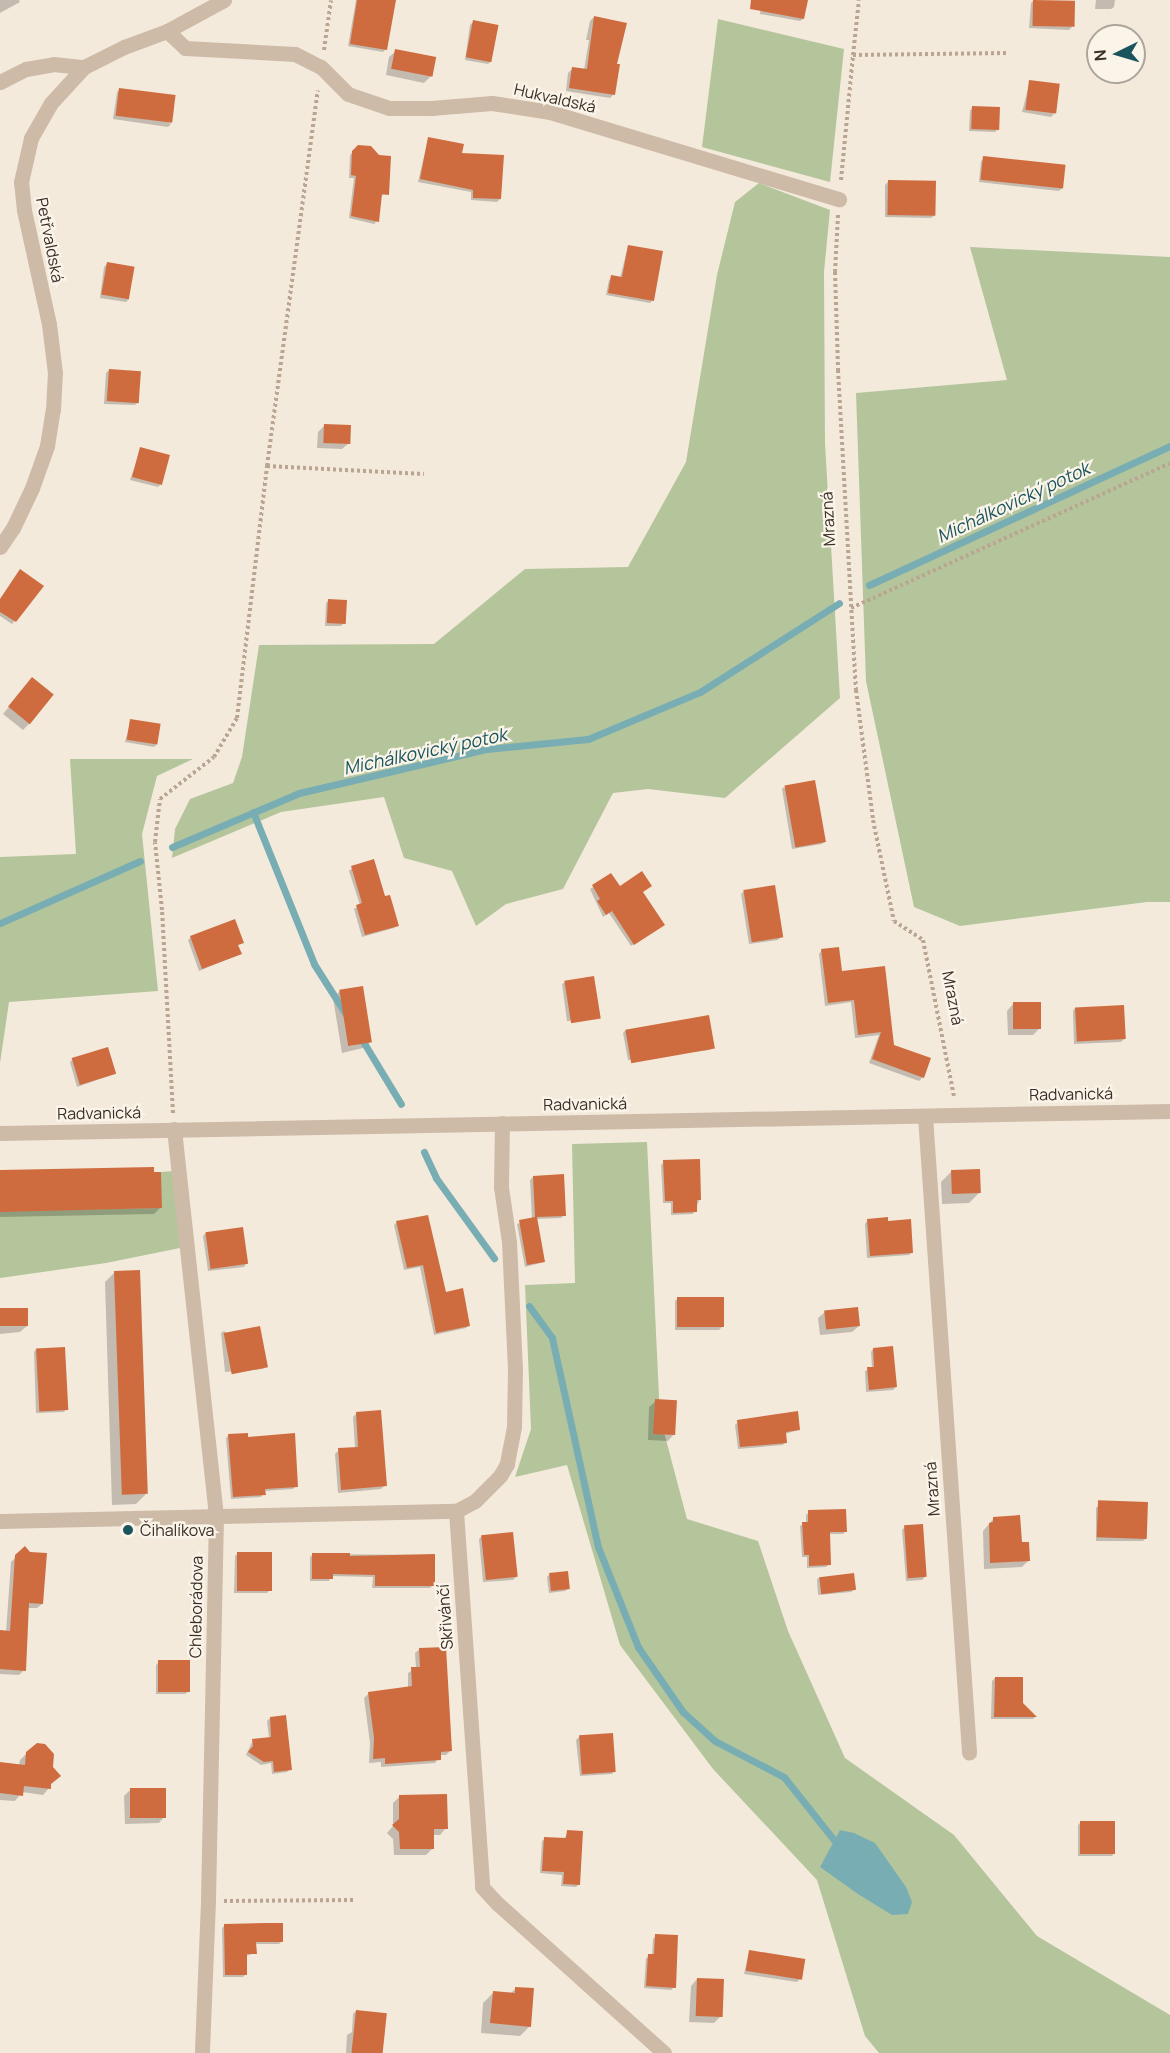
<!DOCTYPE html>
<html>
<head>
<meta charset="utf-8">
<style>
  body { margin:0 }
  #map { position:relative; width:1170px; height:2053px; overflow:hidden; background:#f4eadc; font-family:Manrope,sans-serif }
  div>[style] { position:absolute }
  .green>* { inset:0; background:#b4c59b }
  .water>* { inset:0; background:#79adb4 }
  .shadow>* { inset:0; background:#0003 }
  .stream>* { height:7px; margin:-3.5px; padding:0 3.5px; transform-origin:3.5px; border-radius:3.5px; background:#79adb4 }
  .building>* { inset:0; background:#cf6c3f; transform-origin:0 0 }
  .path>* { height:4px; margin-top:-2px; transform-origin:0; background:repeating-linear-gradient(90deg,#b9a591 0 3px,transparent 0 6px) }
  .minor>* { height:15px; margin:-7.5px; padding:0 7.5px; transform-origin:7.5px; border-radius:7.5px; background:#cdbba7 }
  .tertiary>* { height:15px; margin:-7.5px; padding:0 7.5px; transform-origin:7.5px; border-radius:7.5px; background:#cdbba7 }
  .dots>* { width:16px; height:16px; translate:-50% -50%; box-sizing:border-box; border:3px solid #fbf4e9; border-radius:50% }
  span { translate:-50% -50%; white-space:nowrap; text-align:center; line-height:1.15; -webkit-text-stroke:4.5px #fbf4e9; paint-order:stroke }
  .street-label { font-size:16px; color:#392f28 }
  .poi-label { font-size:16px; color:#392f28 }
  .left { translate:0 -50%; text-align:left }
  .water-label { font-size:18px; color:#1a555e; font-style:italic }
  .north { position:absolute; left:1086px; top:24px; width:60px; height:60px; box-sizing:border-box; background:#fbf4e9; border:2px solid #ada59c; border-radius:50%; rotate:265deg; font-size:16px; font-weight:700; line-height:24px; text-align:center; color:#392f28 }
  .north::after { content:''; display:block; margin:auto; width:21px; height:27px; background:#1a555e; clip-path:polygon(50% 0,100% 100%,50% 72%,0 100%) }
</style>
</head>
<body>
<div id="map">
  <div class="green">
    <div style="clip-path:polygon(718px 19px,844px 49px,830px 182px,702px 147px)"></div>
    <div style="clip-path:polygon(759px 183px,830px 210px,824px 272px,825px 443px,840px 698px,725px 798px,648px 789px,613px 793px,563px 889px,506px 904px,476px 926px,452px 871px,404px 858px,384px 797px,281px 812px,172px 858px,175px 829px,190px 799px,233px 783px,242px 757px,259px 645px,434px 644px,525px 569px,628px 567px,686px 462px,717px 275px,735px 202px)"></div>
    <div style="clip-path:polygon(970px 247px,1170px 257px,1170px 902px,1147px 902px,960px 926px,914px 907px,866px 681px,856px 393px,1007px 380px)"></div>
    <div style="clip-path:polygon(70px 759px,193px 759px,157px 776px,142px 834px,158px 991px,9px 1002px,0 1063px,0 857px,76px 854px)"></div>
    <div style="clip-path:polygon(647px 1142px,660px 1417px,687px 1519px,758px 1541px,788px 1631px,845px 1758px,954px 1835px,1037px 1936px,1170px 2015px,1170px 2053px,879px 2053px,865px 2036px,817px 1880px,713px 1769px,620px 1645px,567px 1465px,515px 1477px,531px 1429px,525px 1285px,575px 1283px,572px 1144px)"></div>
    <div style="clip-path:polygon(174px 1171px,180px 1248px,106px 1263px,0 1278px,0 1211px,161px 1208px,161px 1172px)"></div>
  </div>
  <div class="water">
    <div style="clip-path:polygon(840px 1830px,854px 1833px,875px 1843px,906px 1887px,912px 1902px,908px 1914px,892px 1915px,858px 1894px,820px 1867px)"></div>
  </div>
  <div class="shadow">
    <div style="clip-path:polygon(0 0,19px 0,20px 2px,0 13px)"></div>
    <div style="clip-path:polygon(356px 0,395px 0,386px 49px,383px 52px,348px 46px)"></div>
    <div style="clip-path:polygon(762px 0,806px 0,803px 19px,800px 21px,760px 14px)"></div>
    <div style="clip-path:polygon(1034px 0,1072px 27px,1069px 30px,1029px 28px,1031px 3px)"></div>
    <div style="clip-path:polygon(1096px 0,1115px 0,1114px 7px,1111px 9px,1095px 9px)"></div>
    <div style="clip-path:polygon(594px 17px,616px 65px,614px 94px,610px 98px,566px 91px,568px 73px,572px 69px,584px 70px,589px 40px,586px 40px,590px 21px)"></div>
    <div style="clip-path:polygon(473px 22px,491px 61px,488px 64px,465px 60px,470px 25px)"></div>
    <div style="clip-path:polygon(396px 51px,431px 76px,424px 83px,386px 75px,389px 57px)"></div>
    <div style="clip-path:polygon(1030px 81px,1054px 114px,1051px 117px,1022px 112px)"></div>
    <div style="clip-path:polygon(120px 89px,171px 124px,168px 127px,113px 119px,117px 92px)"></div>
    <div style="clip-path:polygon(972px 108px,998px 129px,995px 132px,969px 131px,970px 111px)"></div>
    <div style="clip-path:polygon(428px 139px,500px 199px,497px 202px,471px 200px,471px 192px,418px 182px)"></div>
    <div style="clip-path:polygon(359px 146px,388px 194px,380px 196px,377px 221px,374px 224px,349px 218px,354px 178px,349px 178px,350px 155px)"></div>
    <div style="clip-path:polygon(984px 158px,1062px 188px,1059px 191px,979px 182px,981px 161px)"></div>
    <div style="clip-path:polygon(888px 182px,934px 216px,931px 218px,885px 217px,885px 185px)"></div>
    <div style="clip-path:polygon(628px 246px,653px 300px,650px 303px,606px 295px,609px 280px,612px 277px,620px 278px)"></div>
    <div style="clip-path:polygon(107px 264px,129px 299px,126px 302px,100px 298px,104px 267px)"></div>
    <div style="clip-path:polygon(109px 370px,138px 402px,135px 405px,104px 404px,106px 373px)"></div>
    <div style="clip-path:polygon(324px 426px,349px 443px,342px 449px,317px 448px,318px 432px)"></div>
    <div style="clip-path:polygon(141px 449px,161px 484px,158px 487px,130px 480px)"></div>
    <div style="clip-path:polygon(42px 586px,12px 624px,0 616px,0 605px)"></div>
    <div style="clip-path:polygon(328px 601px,344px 623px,341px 626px,325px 626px,326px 603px)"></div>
    <div style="clip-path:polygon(26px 686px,29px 724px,23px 730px,3px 714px)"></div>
    <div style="clip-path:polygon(131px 720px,157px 744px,154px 747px,125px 742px)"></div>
    <div style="clip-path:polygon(784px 787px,825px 841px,822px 844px,792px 849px,782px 789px)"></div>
    <div style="clip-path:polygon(352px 868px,384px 898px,397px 925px,394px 928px,362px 937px,354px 909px,360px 905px,349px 871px)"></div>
    <div style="clip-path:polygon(611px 875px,619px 888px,641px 892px,660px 927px,631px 946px,609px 913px,603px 917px,590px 889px)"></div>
    <div style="clip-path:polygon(744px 891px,781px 937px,778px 940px,749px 944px,741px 894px)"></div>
    <div style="clip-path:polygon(191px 937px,242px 942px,237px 946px,240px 954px,199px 971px,188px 940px)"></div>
    <div style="clip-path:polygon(822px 950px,893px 1046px,923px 1077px,919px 1081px,869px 1063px,879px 1035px,855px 1038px,851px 1002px,825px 1006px,819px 954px)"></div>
    <div style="clip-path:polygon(565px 982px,599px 1018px,598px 1019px,567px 1021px,562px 984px)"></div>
    <div style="clip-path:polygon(340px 991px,370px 1042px,363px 1048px,342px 1053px,333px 998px)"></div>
    <div style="clip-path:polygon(1013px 1004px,1040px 1028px,1033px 1035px,1008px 1035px,1007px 1011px)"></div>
    <div style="clip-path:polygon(1075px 1008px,1124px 1039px,1121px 1042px,1074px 1044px,1073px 1011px)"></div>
    <div style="clip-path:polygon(626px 1030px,713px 1047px,710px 1050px,628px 1060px,623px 1033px)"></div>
    <div style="clip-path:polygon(72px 1060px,114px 1074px,77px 1087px,70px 1062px)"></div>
    <div style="clip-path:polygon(664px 1162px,700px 1199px,693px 1214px,671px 1215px,671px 1203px,663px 1203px,661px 1165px)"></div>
    <div style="clip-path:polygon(0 1171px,160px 1208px,154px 1214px,0 1217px)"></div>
    <div style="clip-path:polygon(951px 1172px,979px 1193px,969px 1203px,942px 1204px,941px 1182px)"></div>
    <div style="clip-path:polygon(533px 1177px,564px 1215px,561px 1218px,536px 1219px,544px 1262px,525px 1267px,517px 1224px,532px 1219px,530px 1180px)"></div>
    <div style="clip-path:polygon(867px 1221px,909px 1221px,912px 1252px,909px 1255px,867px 1258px,865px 1224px)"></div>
    <div style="clip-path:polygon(397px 1222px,469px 1325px,466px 1328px,434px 1335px,420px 1267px,404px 1270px,394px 1225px)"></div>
    <div style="clip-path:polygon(206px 1233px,246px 1264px,244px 1267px,208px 1271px,203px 1236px)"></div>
    <div style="clip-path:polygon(115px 1272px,146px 1494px,136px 1504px,112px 1505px,105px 1282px)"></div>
    <div style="clip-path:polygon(678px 1298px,722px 1327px,719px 1330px,675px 1330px,675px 1301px)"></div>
    <div style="clip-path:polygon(0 1311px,27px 1326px,20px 1332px,0 1334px)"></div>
    <div style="clip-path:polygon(825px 1312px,859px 1326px,852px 1332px,820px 1335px,818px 1318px)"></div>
    <div style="clip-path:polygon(224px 1331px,266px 1366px,263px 1369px,225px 1372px,221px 1333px)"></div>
    <div style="clip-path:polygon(36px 1349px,66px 1409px,64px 1412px,36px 1413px,34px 1352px)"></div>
    <div style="clip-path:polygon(873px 1349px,896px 1387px,893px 1390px,866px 1392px,865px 1371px,872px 1368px,871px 1352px)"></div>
    <div style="clip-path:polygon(656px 1401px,674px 1434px,668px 1441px,648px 1440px,649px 1407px)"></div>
    <div style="clip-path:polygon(357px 1413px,385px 1485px,381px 1489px,338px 1493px,335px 1454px,339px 1450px,355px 1448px,353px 1417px)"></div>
    <div style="clip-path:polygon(738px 1422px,798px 1430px,785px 1434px,786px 1442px,783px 1445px,738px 1449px,735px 1425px)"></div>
    <div style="clip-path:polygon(229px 1435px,247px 1439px,296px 1486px,293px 1489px,264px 1491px,261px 1497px,231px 1499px,226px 1438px)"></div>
    <div style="clip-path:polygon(1099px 1505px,1146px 1538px,1143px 1541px,1096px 1541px,1096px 1508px)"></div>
    <div style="clip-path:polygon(809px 1512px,846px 1531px,843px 1534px,828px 1534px,829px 1564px,826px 1567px,807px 1568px,807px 1557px,802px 1557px,800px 1526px,806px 1523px,806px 1515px)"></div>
    <div style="clip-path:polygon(994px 1518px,1021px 1544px,1029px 1560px,1022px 1567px,984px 1569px,983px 1531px)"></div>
    <div style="clip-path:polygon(905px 1527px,925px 1577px,922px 1580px,906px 1581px,902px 1530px)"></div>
    <div style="clip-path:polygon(482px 1536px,516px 1577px,513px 1580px,483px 1582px,479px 1539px)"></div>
    <div style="clip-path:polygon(25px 1548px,42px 1604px,37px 1608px,27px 1608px,24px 1670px,19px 1675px,0 1674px,0 1632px,6px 1632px,11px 1562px)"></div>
    <div style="clip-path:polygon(238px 1553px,270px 1590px,267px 1593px,234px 1593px,235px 1556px)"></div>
    <div style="clip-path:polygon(313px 1554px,433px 1555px,433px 1585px,430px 1588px,372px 1588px,373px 1577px,331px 1576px,329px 1581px,310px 1581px,310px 1557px)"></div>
    <div style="clip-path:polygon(550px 1574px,568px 1589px,565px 1591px,549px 1593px,547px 1577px)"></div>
    <div style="clip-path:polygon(820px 1577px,854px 1590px,851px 1592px,818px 1595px,817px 1579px)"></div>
    <div style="clip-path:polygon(420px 1649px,451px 1750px,446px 1755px,440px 1755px,435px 1763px,381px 1767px,381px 1762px,369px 1763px,370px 1743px,364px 1698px,369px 1693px,408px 1688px,408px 1673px,416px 1668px,415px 1653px)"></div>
    <div style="clip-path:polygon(159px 1662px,188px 1692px,185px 1694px,156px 1694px,156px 1665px)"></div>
    <div style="clip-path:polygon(995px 1678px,1035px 1717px,1033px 1719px,991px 1719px,992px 1681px)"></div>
    <div style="clip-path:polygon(270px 1718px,290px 1769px,287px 1772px,272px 1774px,271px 1763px,261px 1765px,246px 1755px,253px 1740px,269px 1738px,267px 1721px)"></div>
    <div style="clip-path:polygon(579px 1737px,614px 1771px,612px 1774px,580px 1776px,576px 1740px)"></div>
    <div style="clip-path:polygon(27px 1753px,50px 1785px,49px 1788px,43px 1795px,22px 1792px,15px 1801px,0 1800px,0 1764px,19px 1766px,20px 1760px)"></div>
    <div style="clip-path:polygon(130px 1790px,165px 1816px,159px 1823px,125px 1824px,124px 1796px)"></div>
    <div style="clip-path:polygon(400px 1796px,446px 1828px,440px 1835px,432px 1835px,433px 1848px,426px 1855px,394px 1855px,393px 1839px,387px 1833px,393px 1826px,393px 1803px)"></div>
    <div style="clip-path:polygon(1081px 1822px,1114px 1853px,1112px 1856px,1078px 1856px,1078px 1825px)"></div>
    <div style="clip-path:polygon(568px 1832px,579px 1884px,576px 1887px,561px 1886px,562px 1875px,540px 1873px,542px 1841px,545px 1839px,564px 1839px)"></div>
    <div style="clip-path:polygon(225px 1925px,282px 1941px,279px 1944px,255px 1944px,255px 1953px,246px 1956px,246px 1974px,243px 1977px,223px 1977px,222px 1928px)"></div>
    <div style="clip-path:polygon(656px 1936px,674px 1987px,671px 1990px,644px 1988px,646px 1958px,652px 1956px,653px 1939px)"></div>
    <div style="clip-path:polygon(749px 1952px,800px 1979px,797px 1982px,744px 1974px)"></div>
    <div style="clip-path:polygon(697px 1979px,721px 2016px,714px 2023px,689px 2022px,691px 1986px)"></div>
    <div style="clip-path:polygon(516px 1988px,530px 2026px,520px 2036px,481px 2033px,483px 2003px,493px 1993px,510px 1994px)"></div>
    <div style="clip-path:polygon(356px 2011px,382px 2053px,346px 2053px,347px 2035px,352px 2032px,353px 2014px)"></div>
  </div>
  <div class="stream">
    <div style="left:869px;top:585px;width:332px;rotate:-24.8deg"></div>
    <div style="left:253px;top:812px;width:164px;rotate:68.1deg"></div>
    <div style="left:314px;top:964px;width:62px;rotate:57.6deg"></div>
    <div style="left:172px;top:847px;width:138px;rotate:-23deg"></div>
    <div style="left:299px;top:793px;width:193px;rotate:-13.2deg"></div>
    <div style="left:487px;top:749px;width:101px;rotate:-5.7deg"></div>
    <div style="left:588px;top:739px;width:121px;rotate:-22.8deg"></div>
    <div style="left:700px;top:692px;width:165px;rotate:-32.6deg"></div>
    <div style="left:0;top:923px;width:153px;rotate:-23.9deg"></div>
    <div style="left:361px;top:1038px;width:77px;rotate:58.8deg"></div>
    <div style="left:424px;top:1152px;width:29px;rotate:65deg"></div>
    <div style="left:436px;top:1178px;width:99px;rotate:54.1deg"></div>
    <div style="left:529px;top:1306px;width:39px;rotate:54deg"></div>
    <div style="left:552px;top:1338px;width:214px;rotate:77.6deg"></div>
    <div style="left:598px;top:1547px;width:108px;rotate:68.2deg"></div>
    <div style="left:638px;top:1647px;width:79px;rotate:55.3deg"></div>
    <div style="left:683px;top:1712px;width:43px;rotate:42.2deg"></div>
    <div style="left:715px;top:1741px;width:78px;rotate:27.6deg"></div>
    <div style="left:784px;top:1777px;width:80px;rotate:51.6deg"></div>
  </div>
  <div class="building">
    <div style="clip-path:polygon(357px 0,396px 0,387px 50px,350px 44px)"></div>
    <div style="clip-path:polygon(751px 0,808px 0,804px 19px,750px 9px)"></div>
    <div style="left:1033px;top:0;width:42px;height:26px;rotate:1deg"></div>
    <div style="clip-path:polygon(594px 16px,627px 23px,617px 64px,620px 64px,615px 95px,569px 88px,572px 67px,587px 69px)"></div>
    <div style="left:473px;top:20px;width:26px;height:38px;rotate:11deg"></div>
    <div style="left:395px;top:49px;width:42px;height:20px;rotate:11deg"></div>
    <div style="left:1029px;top:80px;width:31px;height:30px;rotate:7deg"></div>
    <div style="left:119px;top:88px;width:57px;height:28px;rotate:7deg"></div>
    <div style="left:972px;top:106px;width:28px;height:23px;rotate:2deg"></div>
    <div style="clip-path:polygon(428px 137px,464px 144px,462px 153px,504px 155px,501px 199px,473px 198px,473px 190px,420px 179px)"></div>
    <div style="clip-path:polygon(358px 145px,371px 146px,379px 155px,391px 156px,389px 195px,382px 194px,379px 222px,351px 216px,356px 176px,351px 175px,352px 151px)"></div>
    <div style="left:983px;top:156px;width:83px;height:24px;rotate:6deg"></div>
    <div style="left:888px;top:180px;width:48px;height:35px;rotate:1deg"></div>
    <div style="clip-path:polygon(628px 245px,663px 251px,654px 301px,608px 293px,611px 275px,622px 277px)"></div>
    <div style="left:107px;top:262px;width:28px;height:33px;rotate:10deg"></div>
    <div style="left:109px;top:369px;width:32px;height:32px;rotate:4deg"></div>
    <div style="left:324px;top:424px;width:27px;height:19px;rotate:2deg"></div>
    <div style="left:140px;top:447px;width:31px;height:31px;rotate:15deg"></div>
    <div style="clip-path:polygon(20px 569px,44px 586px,16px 622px,0 612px,0 599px)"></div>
    <div style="left:328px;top:599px;width:19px;height:24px;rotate:3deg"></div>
    <div style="left:32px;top:677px;width:28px;height:38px;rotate:39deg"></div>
    <div style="left:130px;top:719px;width:31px;height:21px;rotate:9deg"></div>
    <div style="left:815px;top:780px;width:63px;height:31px;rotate:80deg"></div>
    <div style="clip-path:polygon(374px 859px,385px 896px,390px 895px,399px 926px,365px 935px,356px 905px,362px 903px,351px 866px)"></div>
    <div style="clip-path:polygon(642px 871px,652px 886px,643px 892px,665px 925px,634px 945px,612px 911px,606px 915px,597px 901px,600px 899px,592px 885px,611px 873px,620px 886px)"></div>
    <div style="left:775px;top:885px;width:53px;height:32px;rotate:81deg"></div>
    <div style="clip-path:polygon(235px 919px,244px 943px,238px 945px,242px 954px,202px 969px,190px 936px)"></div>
    <div style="clip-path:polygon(839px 947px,842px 971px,885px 966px,894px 1045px,931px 1058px,924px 1078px,872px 1059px,881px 1032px,858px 1035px,854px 1000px,828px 1003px,821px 949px)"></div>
    <div style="left:594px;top:976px;width:43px;height:30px;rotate:81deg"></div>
    <div style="left:363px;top:986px;width:57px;height:24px;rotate:81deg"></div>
    <div style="left:1041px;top:1002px;width:27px;height:28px;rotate:90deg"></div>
    <div style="left:1124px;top:1005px;width:34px;height:49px;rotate:87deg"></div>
    <div style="left:709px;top:1015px;width:34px;height:85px;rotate:80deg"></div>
    <div style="left:108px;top:1047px;width:28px;height:38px;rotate:73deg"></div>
    <div style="clip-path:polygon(700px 1159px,701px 1200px,697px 1200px,697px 1212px,673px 1213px,673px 1201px,665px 1201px,663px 1160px)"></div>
    <div style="clip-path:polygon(154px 1167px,154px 1172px,161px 1172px,162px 1208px,0 1212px,0 1170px)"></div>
    <div style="left:980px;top:1169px;width:24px;height:29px;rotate:88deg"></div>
    <div style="clip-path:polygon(564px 1174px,566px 1216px,537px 1217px,545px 1262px,527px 1265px,519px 1220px,535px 1217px,533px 1176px)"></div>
    <div style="clip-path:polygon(428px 1215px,446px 1292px,463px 1288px,470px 1326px,436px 1333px,423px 1265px,407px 1268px,396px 1221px)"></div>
    <div style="clip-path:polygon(888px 1217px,888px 1221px,911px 1219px,913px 1253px,870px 1256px,867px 1219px)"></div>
    <div style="left:243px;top:1227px;width:37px;height:38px;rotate:82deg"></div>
    <div style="left:140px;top:1270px;width:224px;height:26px;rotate:88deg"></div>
    <div style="left:677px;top:1297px;width:47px;height:30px"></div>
    <div style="left:858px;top:1307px;width:19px;height:34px;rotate:84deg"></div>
    <div style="left:28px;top:1308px;width:18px;height:28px;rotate:90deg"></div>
    <div style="left:260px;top:1326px;width:42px;height:37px;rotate:79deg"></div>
    <div style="clip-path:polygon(893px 1346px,897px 1387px,869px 1390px,867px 1367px,874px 1367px,873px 1348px)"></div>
    <div style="left:65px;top:1347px;width:63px;height:29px;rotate:87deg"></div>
    <div style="left:655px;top:1399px;width:22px;height:35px;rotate:3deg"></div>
    <div style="clip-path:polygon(381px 1410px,387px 1486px,341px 1490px,338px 1448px,358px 1447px,356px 1412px)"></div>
    <div style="clip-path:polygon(798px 1411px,800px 1430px,786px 1432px,787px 1443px,740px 1447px,737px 1420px)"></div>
    <div style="clip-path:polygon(248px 1433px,248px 1437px,295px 1433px,298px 1487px,265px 1489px,266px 1495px,233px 1497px,228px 1434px)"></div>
    <div style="left:1148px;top:1502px;width:37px;height:50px;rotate:92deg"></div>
    <div style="clip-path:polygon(846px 1509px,847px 1532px,830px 1532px,831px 1565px,809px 1566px,809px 1555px,804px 1555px,802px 1522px,808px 1522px,808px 1510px)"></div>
    <div style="clip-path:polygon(1020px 1515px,1022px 1542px,1029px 1542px,1030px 1561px,990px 1563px,989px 1523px,993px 1522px,993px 1517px)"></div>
    <div style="left:923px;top:1524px;width:53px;height:19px;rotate:86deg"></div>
    <div style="left:513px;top:1532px;width:45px;height:32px;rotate:84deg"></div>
    <div style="clip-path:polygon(25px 1546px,30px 1552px,47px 1553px,43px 1604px,29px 1603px,26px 1671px,0 1669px,0 1630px,10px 1631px,15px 1555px)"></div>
    <div style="left:237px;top:1552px;width:35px;height:39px"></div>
    <div style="clip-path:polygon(312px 1553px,350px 1553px,350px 1556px,435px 1554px,435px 1586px,375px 1586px,375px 1575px,333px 1574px,333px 1579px,312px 1579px)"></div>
    <div style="left:568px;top:1571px;width:18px;height:19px;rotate:84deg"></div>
    <div style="left:854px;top:1573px;width:17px;height:35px;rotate:83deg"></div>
    <div style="clip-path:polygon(446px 1647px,452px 1751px,441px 1752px,441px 1760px,385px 1764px,385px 1758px,373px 1759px,374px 1738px,368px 1692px,412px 1686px,411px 1667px,420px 1667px,419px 1648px)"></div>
    <div style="left:158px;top:1660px;width:32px;height:32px"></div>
    <div style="clip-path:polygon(995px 1677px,1023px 1677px,1023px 1703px,1037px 1717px,994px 1717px)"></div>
    <div style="clip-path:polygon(286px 1715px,292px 1770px,274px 1772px,273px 1761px,264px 1762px,248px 1752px,253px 1746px,252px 1739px,271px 1737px,270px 1717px)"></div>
    <div style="left:613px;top:1733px;width:39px;height:34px;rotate:86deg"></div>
    <div style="clip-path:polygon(37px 1743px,45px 1744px,54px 1754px,53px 1767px,61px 1776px,51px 1784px,51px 1789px,24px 1786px,23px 1796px,0 1793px,0 1762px,25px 1765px,26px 1752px)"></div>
    <div style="left:130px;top:1788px;width:36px;height:30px"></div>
    <div style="clip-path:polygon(447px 1794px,448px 1829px,434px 1829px,434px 1849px,400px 1849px,399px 1832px,392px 1825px,399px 1819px,399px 1795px)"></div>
    <div style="left:1080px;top:1821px;width:35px;height:33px"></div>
    <div style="clip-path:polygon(567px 1830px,583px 1831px,580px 1885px,563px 1884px,564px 1872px,542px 1871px,544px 1837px,566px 1838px)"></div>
    <div style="clip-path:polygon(266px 1923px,283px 1923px,283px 1942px,256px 1942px,257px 1954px,247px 1954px,247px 1975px,225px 1975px,224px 1924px)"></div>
    <div style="clip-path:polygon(655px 1934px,678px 1935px,676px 1988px,646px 1986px,648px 1954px,654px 1954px)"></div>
    <div style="left:749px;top:1950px;width:57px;height:21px;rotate:9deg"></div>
    <div style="left:697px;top:1978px;width:27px;height:38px;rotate:2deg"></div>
    <div style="clip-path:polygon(515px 1987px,534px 1988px,531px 2027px,490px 2023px,493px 1991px,515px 1993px)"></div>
    <div style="left:356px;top:2010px;width:31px;height:43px;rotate:6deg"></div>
  </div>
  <div class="path">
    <div style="left:324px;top:50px;width:50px;rotate:-82deg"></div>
    <div style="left:853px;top:55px;width:55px;rotate:-83.8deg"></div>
    <div style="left:841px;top:180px;width:126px;rotate:-84.5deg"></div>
    <div style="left:853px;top:55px;width:156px;rotate:-0.7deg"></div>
    <div style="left:838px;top:215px;width:57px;rotate:93deg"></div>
    <div style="left:835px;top:272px;width:98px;rotate:88.2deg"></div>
    <div style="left:838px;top:370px;width:321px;rotate:86.8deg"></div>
    <div style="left:856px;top:690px;width:131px;rotate:82.5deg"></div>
    <div style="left:873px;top:820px;width:103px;rotate:78.3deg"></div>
    <div style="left:894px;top:921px;width:35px;rotate:33deg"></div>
    <div style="left:923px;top:940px;width:159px;rotate:78.8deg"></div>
    <div style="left:267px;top:466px;width:379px;rotate:-82.3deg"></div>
    <div style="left:851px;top:608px;width:350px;rotate:-24.4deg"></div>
    <div style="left:173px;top:1113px;width:203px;rotate:-93.1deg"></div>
    <div style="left:162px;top:910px;width:68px;rotate:-95.9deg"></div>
    <div style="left:155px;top:842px;width:43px;rotate:-83.4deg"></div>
    <div style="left:160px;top:799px;width:68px;rotate:-37.9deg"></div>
    <div style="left:214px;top:757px;width:45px;rotate:-59.5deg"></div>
    <div style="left:237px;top:718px;width:254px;rotate:-83.2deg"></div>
    <div style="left:267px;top:466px;width:157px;rotate:2.9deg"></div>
    <div style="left:224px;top:1901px;width:130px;rotate:-0.4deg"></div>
  </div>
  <div class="minor">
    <div style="left:167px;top:31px;width:25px;rotate:43deg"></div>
    <div style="left:185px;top:48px;width:110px;rotate:3.1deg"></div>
    <div style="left:295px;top:54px;width:29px;rotate:27deg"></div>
    <div style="left:321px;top:67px;width:38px;rotate:45deg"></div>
    <div style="left:348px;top:94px;width:43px;rotate:18.9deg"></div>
    <div style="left:389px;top:108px;width:42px"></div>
    <div style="left:431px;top:108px;width:61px;rotate:-4.7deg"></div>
    <div style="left:492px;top:103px;width:59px;rotate:8.8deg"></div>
    <div style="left:550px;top:112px;width:302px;rotate:16.8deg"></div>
    <div style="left:0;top:82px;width:29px;rotate:-27deg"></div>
    <div style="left:26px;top:69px;width:27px;rotate:-10deg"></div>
    <div style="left:53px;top:64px;width:31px;rotate:6deg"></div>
    <div style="left:925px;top:1116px;width:638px;rotate:86.04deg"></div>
    <div style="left:502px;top:1123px;width:64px;rotate:90.9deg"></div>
    <div style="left:501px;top:1187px;width:56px;rotate:81.7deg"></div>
    <div style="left:509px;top:1242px;width:127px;rotate:87.3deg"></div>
    <div style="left:515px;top:1369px;width:58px;rotate:91deg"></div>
    <div style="left:514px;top:1427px;width:38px;rotate:101deg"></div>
    <div style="left:507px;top:1464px;width:14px;rotate:120deg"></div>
    <div style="left:500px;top:1476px;width:35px;rotate:135deg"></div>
    <div style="left:475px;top:1501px;width:21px;rotate:152deg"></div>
    <div style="left:456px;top:1511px;width:377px;rotate:86deg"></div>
    <div style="left:482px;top:1887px;width:23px;rotate:47deg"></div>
    <div style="left:498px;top:1904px;width:223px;rotate:41.9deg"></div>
    <div style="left:174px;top:1129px;width:390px;rotate:83.8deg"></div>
    <div style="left:216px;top:1517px;width:384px;rotate:91.2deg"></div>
    <div style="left:208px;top:1901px;width:152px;rotate:92.3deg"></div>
    <div style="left:0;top:1521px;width:456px;rotate:-1.3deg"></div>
  </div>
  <div class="tertiary">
    <div style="left:0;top:547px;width:23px;rotate:-56deg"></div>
    <div style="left:13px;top:528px;width:44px;rotate:-64.6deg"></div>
    <div style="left:32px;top:488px;width:45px;rotate:-70.3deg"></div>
    <div style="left:47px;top:446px;width:36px;rotate:-81deg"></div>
    <div style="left:53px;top:410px;width:37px;rotate:-87deg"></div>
    <div style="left:55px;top:373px;width:49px;rotate:-97deg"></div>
    <div style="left:49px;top:324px;width:117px;rotate:-102.4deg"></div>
    <div style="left:24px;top:210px;width:28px;rotate:-96deg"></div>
    <div style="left:21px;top:182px;width:45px;rotate:-77.2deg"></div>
    <div style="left:31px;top:138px;width:40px;rotate:-60.3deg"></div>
    <div style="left:51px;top:103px;width:49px;rotate:-47.5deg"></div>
    <div style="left:84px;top:67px;width:45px;rotate:-26.6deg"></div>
    <div style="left:124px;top:47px;width:46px;rotate:-20.4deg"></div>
    <div style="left:167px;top:31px;width:65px;rotate:-28.5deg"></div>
    <div style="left:0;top:1133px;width:1170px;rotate:-1.08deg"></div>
  </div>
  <div class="dots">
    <div style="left:128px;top:1530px;background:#1a555e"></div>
  </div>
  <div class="street-label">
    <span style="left:555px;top:98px;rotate:13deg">Hukvaldská</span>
    <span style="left:50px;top:240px;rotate:79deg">Petřvaldská</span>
    <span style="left:828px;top:519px;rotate:-93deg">Mrazná</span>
    <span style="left:953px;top:998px;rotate:79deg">Mrazná</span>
    <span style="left:1071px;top:1094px;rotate:-1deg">Radvanická</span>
    <span style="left:585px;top:1104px;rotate:-1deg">Radvanická</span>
    <span style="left:99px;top:1113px;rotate:-1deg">Radvanická</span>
    <span style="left:932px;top:1489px;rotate:-94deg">Mrazná</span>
    <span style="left:196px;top:1607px;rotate:-89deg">Chleborádova</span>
    <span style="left:445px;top:1617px;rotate:-94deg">Skřivánčí</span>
  </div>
  <div class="poi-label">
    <span class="left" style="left:140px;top:1530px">Čihalíkova</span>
  </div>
  <div class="water-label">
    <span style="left:1013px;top:502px;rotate:-25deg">Michálkovický potok</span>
    <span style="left:425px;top:751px;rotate:-12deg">Michálkovický potok</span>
  </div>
  <div class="north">N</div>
</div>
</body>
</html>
